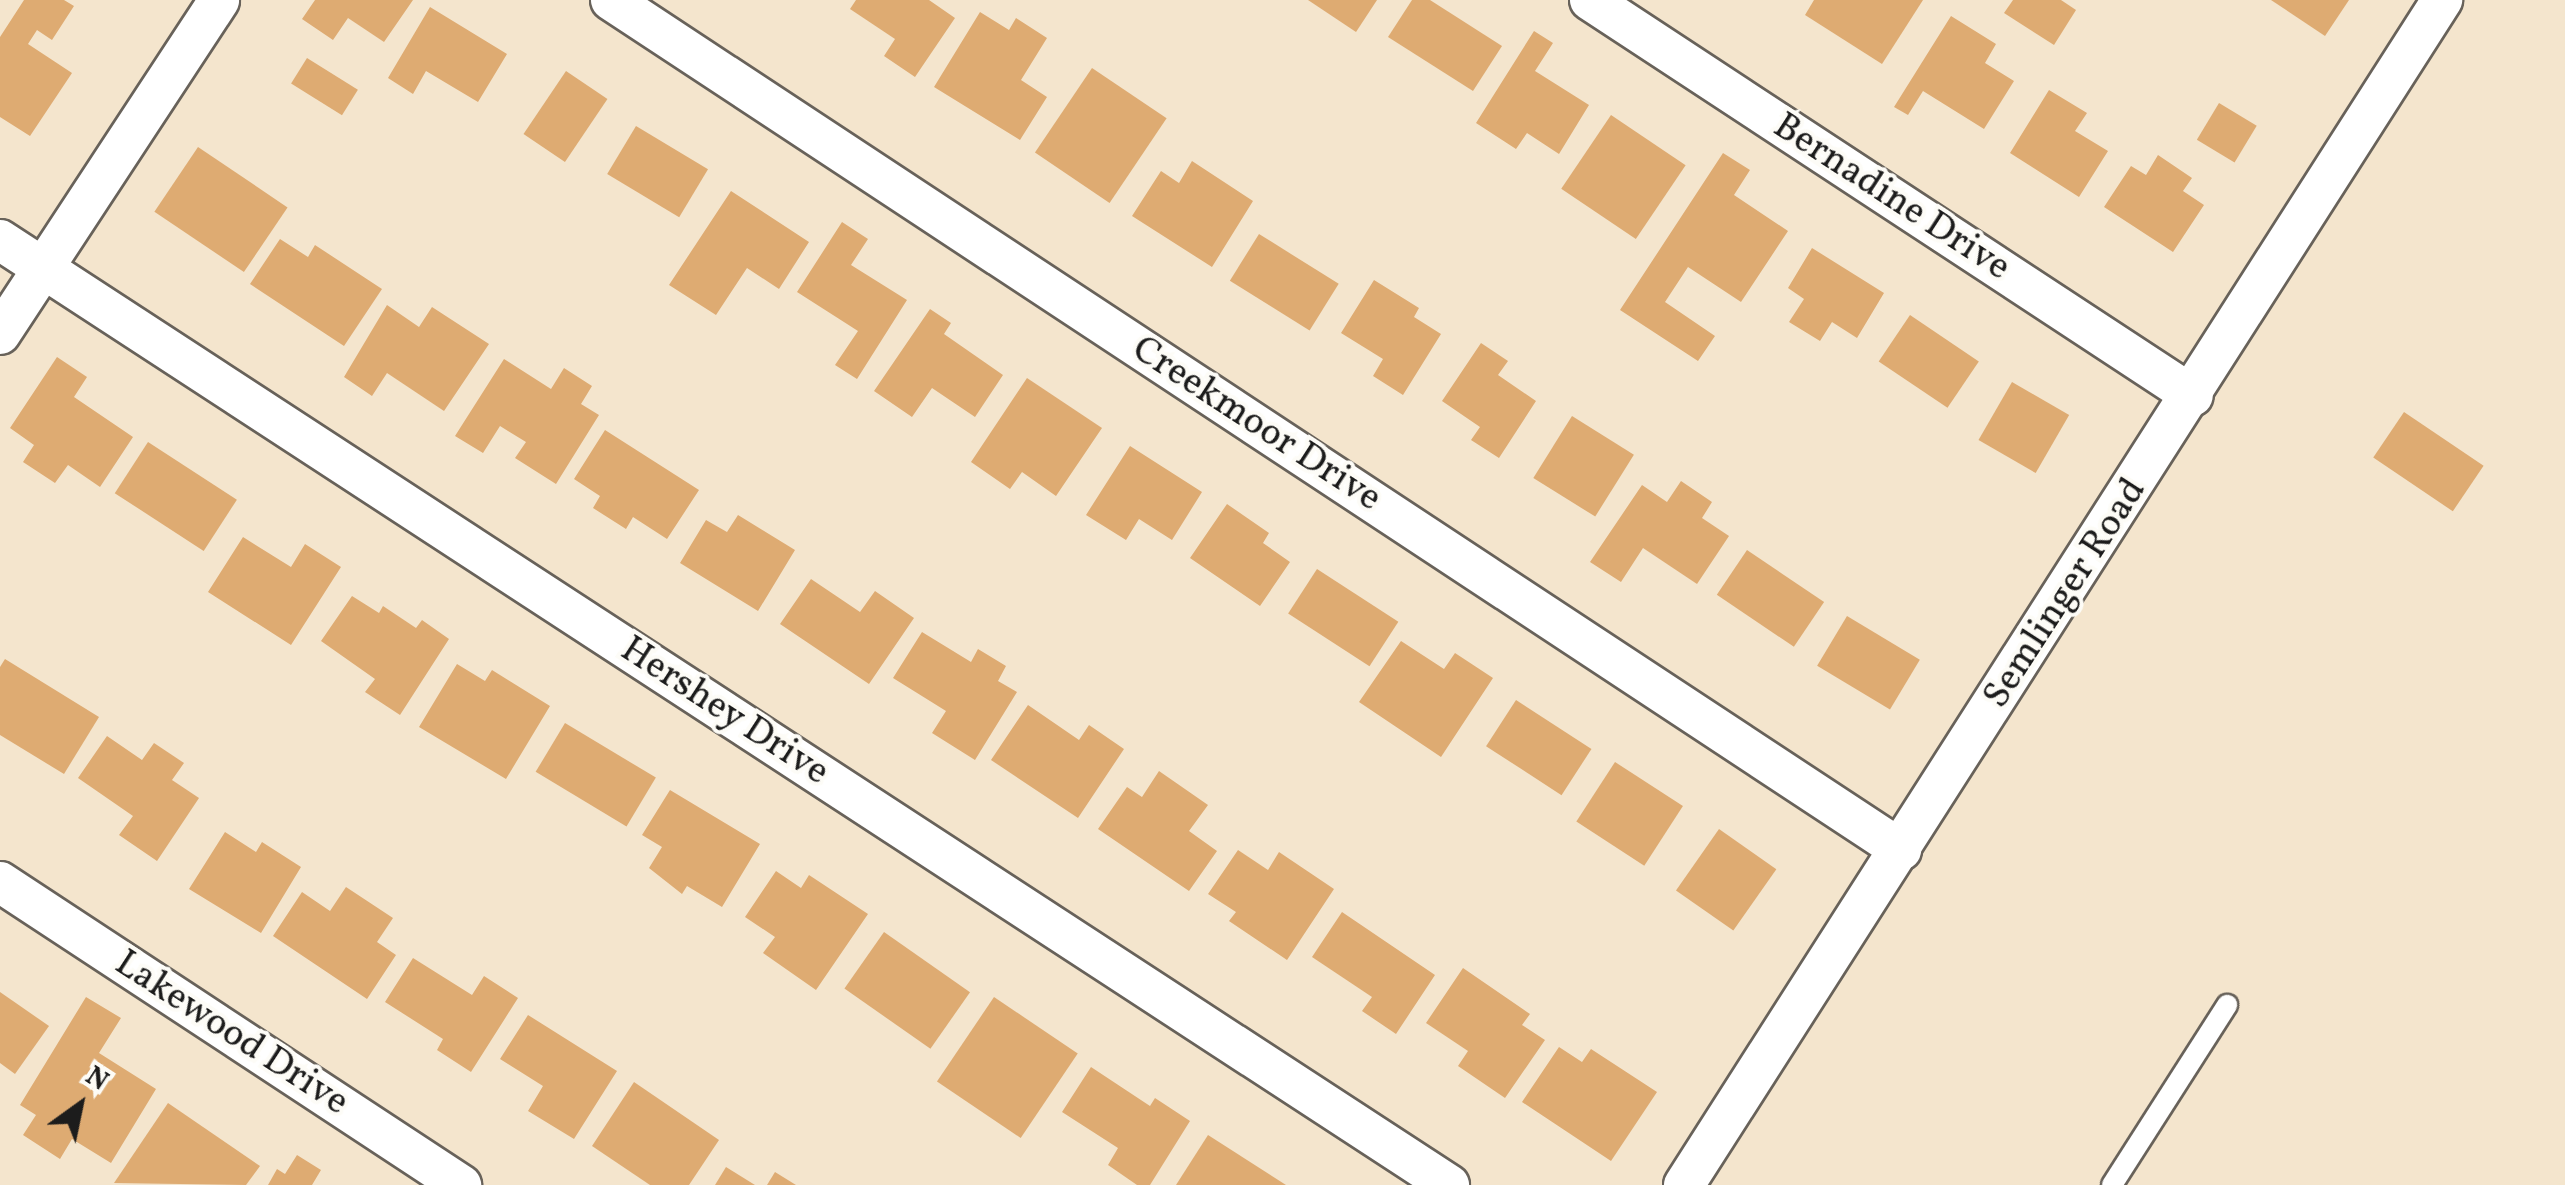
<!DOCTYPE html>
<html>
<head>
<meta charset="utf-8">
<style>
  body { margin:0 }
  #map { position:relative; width:2565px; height:1185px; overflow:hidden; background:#f4e5cd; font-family:Vollkorn,serif }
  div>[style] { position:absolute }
  .building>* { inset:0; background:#deab72; transform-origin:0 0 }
  .roads { filter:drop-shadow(2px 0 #68625a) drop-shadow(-2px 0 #68625a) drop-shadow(0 2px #68625a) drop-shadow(0 -2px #68625a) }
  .service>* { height:20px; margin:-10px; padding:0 10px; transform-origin:10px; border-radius:10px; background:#fff }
  .minor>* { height:40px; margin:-20px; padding:0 20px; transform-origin:20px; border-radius:20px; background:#fff }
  span { translate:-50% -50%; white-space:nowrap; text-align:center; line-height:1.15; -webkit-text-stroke:8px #fdfcf7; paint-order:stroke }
  .street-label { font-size:38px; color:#1c1c1c }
  .north { position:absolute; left:30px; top:1055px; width:100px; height:100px; -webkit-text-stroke:8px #fdfcf7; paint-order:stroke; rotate:33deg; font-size:28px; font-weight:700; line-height:40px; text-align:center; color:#1c1c1c }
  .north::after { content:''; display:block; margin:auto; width:35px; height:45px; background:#1c1c1c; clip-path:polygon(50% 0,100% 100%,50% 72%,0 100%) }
</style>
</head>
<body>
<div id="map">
  <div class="building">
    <div style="clip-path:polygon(24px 0,64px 0,74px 6px,52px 40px,37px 30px,28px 44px,72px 73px,30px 136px,0 117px,0 37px)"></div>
    <div style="clip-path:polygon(315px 0,413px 0,384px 42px,348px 18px,333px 40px,302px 19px)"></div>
    <div style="clip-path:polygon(856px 0,929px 0,955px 18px,915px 77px,884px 56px,895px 39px,850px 9px)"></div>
    <div style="clip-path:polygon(1308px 0,1377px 0,1356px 32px)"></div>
    <div style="clip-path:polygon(1412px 0,1430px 0,1502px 46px,1473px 91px,1388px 37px)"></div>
    <div style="clip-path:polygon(1814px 0,1923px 0,1882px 64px,1805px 15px)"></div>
    <div style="clip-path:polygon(2013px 0,2061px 0,2076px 10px,2054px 45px,2004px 13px)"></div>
    <div style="clip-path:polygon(2271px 0,2349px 0,2325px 36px)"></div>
    <div style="clip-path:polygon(430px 7px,507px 54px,478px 102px,426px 71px,413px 94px,388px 78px)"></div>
    <div style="clip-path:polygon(980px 12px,1009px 30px,1016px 18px,1047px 38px,1021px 80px,1047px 97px,1020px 140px,934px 87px)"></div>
    <div style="clip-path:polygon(1951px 16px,1996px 44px,1985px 63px,2014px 81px,1984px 129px,1923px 91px,1908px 115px,1894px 107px)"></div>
    <div style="clip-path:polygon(1534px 31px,1553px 43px,1535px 71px,1589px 105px,1559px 154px,1527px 133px,1516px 149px,1476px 123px)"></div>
    <div style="left:307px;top:58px;width:60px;height:30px;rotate:32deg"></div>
    <div style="left:1092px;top:68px;width:90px;height:102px;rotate:34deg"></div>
    <div style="left:566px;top:71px;width:50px;height:76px;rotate:34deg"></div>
    <div style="clip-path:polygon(2049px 90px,2087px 113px,2075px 131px,2108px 151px,2079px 197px,2010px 153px)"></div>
    <div style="left:2219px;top:103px;width:44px;height:43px;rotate:31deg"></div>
    <div style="left:1611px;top:115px;width:90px;height:89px;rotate:34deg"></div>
    <div style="left:636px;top:126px;width:84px;height:56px;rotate:31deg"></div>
    <div style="left:198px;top:147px;width:108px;height:78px;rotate:34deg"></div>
    <div style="clip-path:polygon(1723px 153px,1750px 170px,1734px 195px,1788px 231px,1741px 302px,1688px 267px,1665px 302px,1715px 336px,1698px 361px,1620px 310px)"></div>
    <div style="clip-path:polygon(2158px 155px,2192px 178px,2183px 191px,2204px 205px,2173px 252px,2104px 207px,2131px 166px,2146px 175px)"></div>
    <div style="clip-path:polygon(1192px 161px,1253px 201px,1212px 267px,1132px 216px,1161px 171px,1179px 183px)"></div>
    <div style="clip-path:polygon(731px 191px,809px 242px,779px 289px,747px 268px,716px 315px,669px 285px)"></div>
    <div style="clip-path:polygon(842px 222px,868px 239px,851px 265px,907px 300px,857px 379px,835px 365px,858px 331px,797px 292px)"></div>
    <div style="left:1259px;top:234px;width:94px;height:55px;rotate:32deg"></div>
    <div style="clip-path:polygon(280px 239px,308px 257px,315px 245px,382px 289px,344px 346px,250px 284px)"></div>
    <div style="clip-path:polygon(1812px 248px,1884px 293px,1857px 338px,1832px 322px,1820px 341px,1789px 322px,1804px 299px,1788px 288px)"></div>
    <div style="clip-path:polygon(1374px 280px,1419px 308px,1414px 317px,1441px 334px,1403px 395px,1373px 376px,1383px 359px,1341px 333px)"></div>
    <div style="clip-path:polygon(387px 305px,419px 327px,432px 307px,489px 344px,444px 411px,387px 373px,372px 396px,344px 377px)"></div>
    <div style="clip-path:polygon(930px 309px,951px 323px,944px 334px,1003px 375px,975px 417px,932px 388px,912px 417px,874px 391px)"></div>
    <div style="left:1910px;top:315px;width:83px;height:56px;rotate:34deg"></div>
    <div style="clip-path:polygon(1481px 343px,1508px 361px,1498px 375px,1536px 401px,1499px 458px,1471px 440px,1480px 427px,1442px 401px)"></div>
    <div style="clip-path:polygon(57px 357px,87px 377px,74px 397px,133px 437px,100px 487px,68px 465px,55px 483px,23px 462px,34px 445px,10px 428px)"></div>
    <div style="clip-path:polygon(504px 359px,551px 389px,564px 368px,592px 386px,581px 404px,599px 415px,556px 484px,515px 458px,526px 442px,500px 426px,483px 453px,455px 436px)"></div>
    <div style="clip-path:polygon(1027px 378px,1102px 428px,1056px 496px,1022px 472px,1010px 489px,971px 462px)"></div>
    <div style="left:2012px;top:382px;width:66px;height:67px;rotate:30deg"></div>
    <div style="left:2404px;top:412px;width:96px;height:55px;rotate:34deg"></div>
    <div style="left:1572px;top:416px;width:73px;height:73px;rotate:32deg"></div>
    <div style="clip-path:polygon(605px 430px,699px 490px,667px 539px,633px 517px,626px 529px,593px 508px,600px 496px,574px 479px)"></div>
    <div style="left:148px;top:442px;width:106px;height:61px;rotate:33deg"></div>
    <div style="clip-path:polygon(1130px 446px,1202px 492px,1172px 540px,1139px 519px,1126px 540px,1086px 515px)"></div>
    <div style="clip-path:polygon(1681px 481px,1712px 502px,1702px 518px,1729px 536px,1697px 584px,1643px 548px,1621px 582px,1590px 562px,1642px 485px,1667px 502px)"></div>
    <div style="clip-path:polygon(1227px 504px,1269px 533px,1263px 543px,1290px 562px,1260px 606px,1190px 558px)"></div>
    <div style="clip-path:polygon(738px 515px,795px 550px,758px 611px,680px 563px,706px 520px,727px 532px)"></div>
    <div style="clip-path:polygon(243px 537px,291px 567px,305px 544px,341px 567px,291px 645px,208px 592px)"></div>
    <div style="left:1747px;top:550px;width:93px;height:54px;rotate:34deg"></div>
    <div style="left:1317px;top:569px;width:97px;height:53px;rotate:33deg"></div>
    <div style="clip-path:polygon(811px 579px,860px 612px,875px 591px,914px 618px,869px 684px,780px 624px)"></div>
    <div style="clip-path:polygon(352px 596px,379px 613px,383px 606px,416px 628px,422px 620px,449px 639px,400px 715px,365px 692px,375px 679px,321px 641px)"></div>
    <div style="left:1847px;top:616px;width:85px;height:58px;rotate:31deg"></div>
    <div style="clip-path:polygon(922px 632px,971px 662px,978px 649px,1006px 666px,998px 681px,1017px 692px,975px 760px,932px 733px,946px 711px,893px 678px)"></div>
    <div style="clip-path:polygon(1401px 641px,1444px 669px,1455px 653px,1493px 678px,1441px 757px,1359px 702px)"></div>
    <div style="clip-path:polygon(5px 659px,99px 717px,64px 774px,0 735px,0 667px)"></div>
    <div style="clip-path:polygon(457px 664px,485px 681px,492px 670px,550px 706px,506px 779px,419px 727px)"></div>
    <div style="left:1516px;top:700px;width:90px;height:55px;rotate:33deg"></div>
    <div style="clip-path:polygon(1028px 705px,1079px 740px,1089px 725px,1124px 749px,1078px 818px,991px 760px)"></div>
    <div style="left:565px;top:723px;width:106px;height:57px;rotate:31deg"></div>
    <div style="clip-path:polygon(107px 736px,142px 760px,154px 743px,184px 763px,172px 780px,199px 798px,157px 861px,119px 835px,133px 816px,78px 778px)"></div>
    <div style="left:1615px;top:762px;width:81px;height:71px;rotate:33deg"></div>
    <div style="clip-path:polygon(1159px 771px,1208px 805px,1189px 831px,1217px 851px,1189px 891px,1098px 829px,1127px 787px,1142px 797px)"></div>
    <div style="clip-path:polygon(670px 790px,760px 844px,722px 907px,687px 886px,682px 894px,649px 868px,662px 847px,642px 835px)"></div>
    <div style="left:1719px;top:829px;width:70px;height:75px;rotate:35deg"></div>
    <div style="clip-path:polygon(225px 832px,256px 852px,262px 842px,301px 867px,261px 933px,189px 889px)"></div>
    <div style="clip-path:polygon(1238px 850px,1268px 870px,1279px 852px,1334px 889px,1287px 960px,1229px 921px,1236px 912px,1208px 894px)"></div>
    <div style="clip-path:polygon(776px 871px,801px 888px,809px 875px,868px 914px,816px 990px,763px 953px,775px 937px,745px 917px)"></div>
    <div style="clip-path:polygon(346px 887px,393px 918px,377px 942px,396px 955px,367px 999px,273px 936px,302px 892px,330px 911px)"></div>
    <div style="clip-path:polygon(1342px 912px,1435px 975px,1396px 1034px,1362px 1011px,1372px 997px,1312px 957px)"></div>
    <div style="left:884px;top:932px;width:105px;height:69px;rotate:35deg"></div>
    <div style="clip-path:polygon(413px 958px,472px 995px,484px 976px,518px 998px,471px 1072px,437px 1050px,443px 1039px,385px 1002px)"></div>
    <div style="clip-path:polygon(1463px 968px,1530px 1014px,1522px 1025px,1545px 1040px,1505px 1098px,1458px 1066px,1468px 1051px,1426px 1023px)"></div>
    <div style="clip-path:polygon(0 992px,49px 1026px,15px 1074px,0 1063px)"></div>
    <div style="clip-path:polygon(86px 997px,121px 1018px,99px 1053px,156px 1089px,111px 1163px,72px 1139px,60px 1159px,23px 1135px,36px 1115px,20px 1105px)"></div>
    <div style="left:994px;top:997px;width:101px;height:102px;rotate:34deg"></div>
    <div style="clip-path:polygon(528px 1015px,617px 1071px,574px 1139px,528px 1111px,543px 1086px,500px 1059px)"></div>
    <div style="clip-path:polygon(1559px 1047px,1582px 1062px,1591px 1049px,1657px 1092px,1611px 1161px,1522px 1102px)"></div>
    <div style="clip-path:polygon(1091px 1067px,1150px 1106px,1155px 1098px,1190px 1121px,1150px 1185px,1137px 1185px,1108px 1165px,1118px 1148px,1062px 1112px)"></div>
    <div style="clip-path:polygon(634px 1082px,719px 1140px,689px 1185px,650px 1185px,592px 1146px)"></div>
    <div style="clip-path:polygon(168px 1103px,260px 1166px,246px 1185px,114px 1183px)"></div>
    <div style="clip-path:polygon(1208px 1135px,1286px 1185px,1176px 1185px)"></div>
    <div style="clip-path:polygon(297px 1155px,321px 1170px,312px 1185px,268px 1185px,277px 1169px,285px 1174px)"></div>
    <div style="clip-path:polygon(726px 1167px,755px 1185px,715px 1185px)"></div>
    <div style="clip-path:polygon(775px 1172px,796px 1185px,767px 1185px)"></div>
  </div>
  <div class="roads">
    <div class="service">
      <div style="left:2112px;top:1185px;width:214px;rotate:-57.4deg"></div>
    </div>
    <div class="minor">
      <div style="left:611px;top:0;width:1545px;rotate:33.38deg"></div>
      <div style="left:1590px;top:0;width:721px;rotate:33.29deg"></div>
      <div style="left:0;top:240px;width:1730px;rotate:33.11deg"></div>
      <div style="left:0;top:334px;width:399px;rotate:-56.7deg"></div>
      <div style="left:0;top:882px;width:552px;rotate:33.32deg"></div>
      <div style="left:1684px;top:1185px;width:1407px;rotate:-57.39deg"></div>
    </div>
  </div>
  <div class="street-label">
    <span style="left:1891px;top:198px;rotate:33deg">Bernadine Drive</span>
    <span style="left:1256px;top:425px;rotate:33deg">Creekmoor Drive</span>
    <span style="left:2066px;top:594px;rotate:-57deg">Semlinger Road</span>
    <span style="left:724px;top:712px;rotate:33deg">Hershey Drive</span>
    <span style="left:231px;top:1034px;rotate:33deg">Lakewood Drive</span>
  </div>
  <div class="north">N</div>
</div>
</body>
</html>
